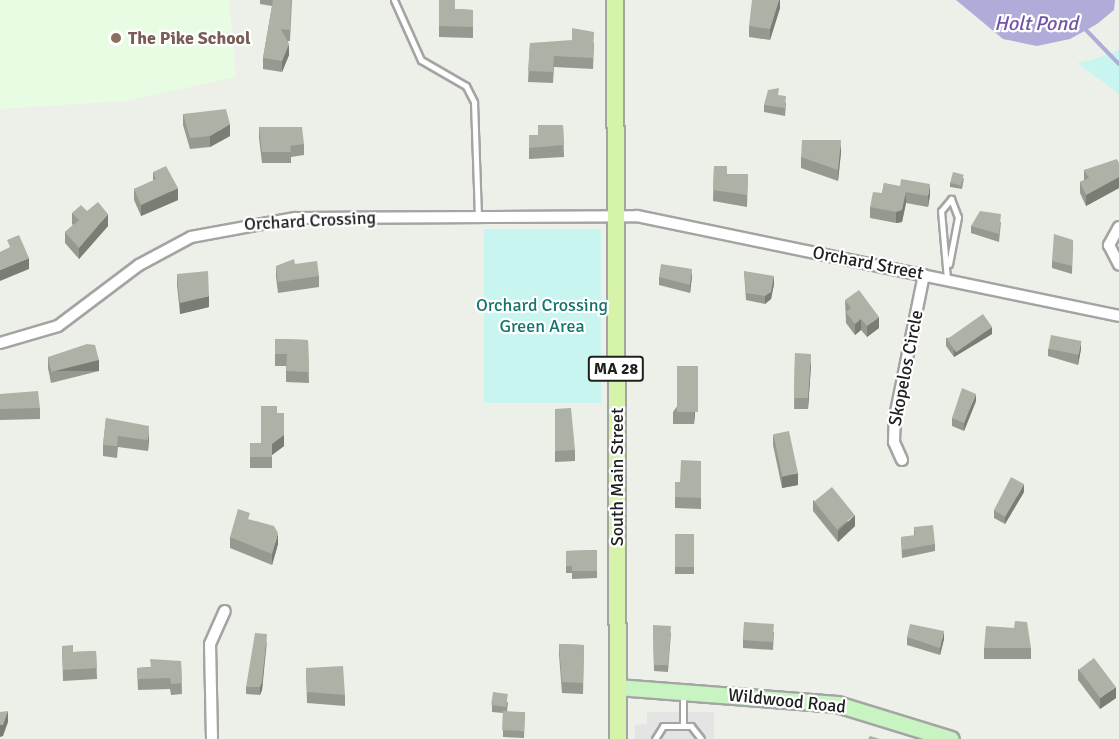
<!DOCTYPE html>
<html>
<head>
<meta charset="utf-8">
<style>
  body { margin:0 }
  #map { position:relative; width:1119px; height:739px; overflow:hidden; background:#ecf0e8; font-family:Signika,sans-serif }
  div>[style] { position:absolute }
  .education>* { inset:0; background:#e8fce4 }
  .park>* { inset:0; background:#c9f5f1; transform-origin:0 0 }
  .parking>* { inset:0; background:#e4e4e4 }
  .water>* { inset:0; background:#afacd9 }
  .stream>* { height:4px; margin:-2px; padding:0 2px; transform-origin:2px; border-radius:2px; background:#afacd9 }
  .roads { filter:drop-shadow(2px 0 #a4a4a4) drop-shadow(-2px 0 #a4a4a4) drop-shadow(0 2px #a4a4a4) drop-shadow(0 -2px #a4a4a4) }
  .lane>* { height:5px; margin:-2.5px; padding:0 2.5px; transform-origin:2.5px; border-radius:2.5px; background:#fff }
  .street>* { height:10px; margin:-5px; padding:0 5px; transform-origin:5px; border-radius:5px; background:#fff }
  .secondary>* { height:15px; margin:-7.5px; padding:0 7.5px; transform-origin:7.5px; border-radius:7.5px; background:#c7f4c1 }
  .primary>* { height:16px; margin:-8px; padding:0 8px; transform-origin:8px; border-radius:8px; background:#d5f4a9 }
  .wall>* { inset:0; background:#96998f; transform-origin:0 0 }
  .shaded-wall>* { inset:0; background:#7a7d74; transform-origin:0 0 }
  .building>* { inset:0; background:#aeb2a6; transform-origin:0 0 }
  .dots>* { width:16px; height:16px; translate:-50% -50%; box-sizing:border-box; border:3px solid #fff; border-radius:50% }
  span { translate:-50% -50%; white-space:nowrap; text-align:center; line-height:1.15; -webkit-text-stroke:4.5px #fff; paint-order:stroke }
  .shield-label span { padding:2px 4px; background:#fff; border:2px solid; border-radius:4px; -webkit-text-stroke-width:0 }
  .shield-label { font-size:16px; color:#202020; font-weight:700 }
  .education-label { font-size:18px; color:#785e54; font-weight:700 }
  .left { translate:0 -50%; text-align:left }
  .street-label { font-size:18px; color:#202020 }
  .park-label { font-size:18px; color:#16766f }
  .water-label { font-size:20px; color:#7154a8; font-style:italic }
</style>
</head>
<body>
<div id="map">
  <div class="education">
    <div style="clip-path:polygon(0 0,229px 0,236px 77px,124px 101px,0 109px)"></div>
  </div>
  <div class="park">
    <div style="clip-path:polygon(1119px 50px,1119px 94px,1077px 63px,1095px 59px)"></div>
    <div style="left:601px;top:229px;width:174px;height:117px;rotate:90deg"></div>
  </div>
  <div class="parking">
    <div style="clip-path:polygon(647px 712px,714px 712px,714px 739px,635px 739px,635px 725px,647px 724px)"></div>
  </div>
  <div class="water">
    <div style="clip-path:polygon(956px 0,1115px 0,1114px 10px,1097px 24px,1070px 39px,1037px 46px,1003px 39px)"></div>
  </div>
  <div class="stream">
    <div style="left:1086px;top:30px;width:47px;rotate:45.9deg"></div>
  </div>
  <div class="roads">
    <div class="lane">
      <div style="left:394px;top:0;width:66px;rotate:65.8deg"></div>
      <div style="left:421px;top:60px;width:52px;rotate:30deg"></div>
      <div style="left:466px;top:86px;width:18px;rotate:63deg"></div>
      <div style="left:474px;top:102px;width:115px;rotate:88deg"></div>
      <div style="left:947px;top:279px;width:68px;rotate:-95deg"></div>
      <div style="left:941px;top:211px;width:16px;rotate:-50deg"></div>
      <div style="left:951px;top:199px;width:19px;rotate:69deg"></div>
      <div style="left:958px;top:217px;width:48px;rotate:100.8deg"></div>
      <div style="left:683px;top:726px;width:32px;rotate:-90deg"></div>
      <div style="left:655px;top:739px;width:15px;rotate:-58deg"></div>
      <div style="left:663px;top:726px;width:28px"></div>
      <div style="left:691px;top:726px;width:16px;rotate:52deg"></div>
    </div>
    <div class="street">
      <div style="left:1119px;top:227px;width:21px;rotate:119deg"></div>
      <div style="left:1109px;top:245px;width:22px;rotate:63deg"></div>
      <div style="left:0;top:343px;width:60px;rotate:-16.3deg"></div>
      <div style="left:58px;top:326px;width:101px;rotate:-37deg"></div>
      <div style="left:139px;top:265px;width:59px;rotate:-28.3deg"></div>
      <div style="left:191px;top:237px;width:106px;rotate:-10.4deg"></div>
      <div style="left:295px;top:218px;width:342px;rotate:-0.3deg"></div>
      <div style="left:637px;top:216px;width:492px;rotate:11.7deg"></div>
      <div style="left:902px;top:460px;width:20px;rotate:-114deg"></div>
      <div style="left:894px;top:442px;width:25px;rotate:-88deg"></div>
      <div style="left:895px;top:417px;width:145px;rotate:-78.5deg"></div>
      <div style="left:212px;top:739px;width:95px;rotate:-91.2deg"></div>
      <div style="left:210px;top:644px;width:36px;rotate:-66deg"></div>
    </div>
    <div class="secondary">
      <div style="left:617px;top:687px;width:221px;rotate:4.4deg"></div>
      <div style="left:837px;top:704px;width:119px;rotate:17.1deg"></div>
    </div>
    <div class="primary">
      <div style="left:615px;top:0;width:739px;rotate:89.77deg"></div>
    </div>
  </div>
  <div class="wall">
    <div style="clip-path:polygon(260px 0,292px 0,290px 41px,288px 41px,289px 55px,282px 72px,263px 69px,263px 58px,272px 6px,260px 4px)"></div>
    <div style="clip-path:polygon(439px 0,455px 9px,473px 10px,473px 38px,439px 37px)"></div>
    <div style="clip-path:polygon(780px 0,780px 8px,770px 40px,749px 37px,749px 26px)"></div>
    <div style="clip-path:polygon(530px 43px,594px 43px,593px 69px,554px 67px,553px 83px,528px 82px)"></div>
    <div style="clip-path:polygon(779px 96px,786px 103px,785px 116px,764px 112px,764px 105px)"></div>
    <div style="clip-path:polygon(183px 114px,230px 136px,210px 147px,190px 149px,183px 125px)"></div>
    <div style="clip-path:polygon(563px 125px,564px 157px,529px 159px,529px 135px,538px 135px)"></div>
    <div style="clip-path:polygon(259px 127px,304px 144px,304px 155px,291px 157px,291px 163px,262px 163px,259px 138px)"></div>
    <div style="clip-path:polygon(841px 152px,838px 181px,801px 168px,801px 157px)"></div>
    <div style="clip-path:polygon(1119px 163px,1119px 188px,1086px 206px,1080px 193px,1080px 182px,1084px 180px,1084px 170px)"></div>
    <div style="clip-path:polygon(714px 166px,727px 174px,748px 174px,747px 207px,713px 201px)"></div>
    <div style="clip-path:polygon(153px 172px,178px 200px,141px 216px,134px 200px,134px 189px,153px 181px)"></div>
    <div style="clip-path:polygon(964px 178px,962px 189px,950px 187px,950px 183px)"></div>
    <div style="clip-path:polygon(884px 183px,930px 195px,928px 207px,906px 203px,902px 222px,896px 223px,870px 218px,870px 207px,882px 193px)"></div>
    <div style="clip-path:polygon(87px 211px,108px 226px,79px 259px,65px 243px,65px 232px,73px 225px,72px 224px,72px 213px)"></div>
    <div style="clip-path:polygon(1001px 222px,999px 242px,971px 233px,971px 226px)"></div>
    <div style="clip-path:polygon(1073px 240px,1072px 274px,1052px 268px,1052px 261px)"></div>
    <div style="clip-path:polygon(295px 264px,319px 276px,319px 287px,278px 293px,276px 277px,276px 266px)"></div>
    <div style="clip-path:polygon(744px 271px,774px 284px,771px 299px,765px 304px,746px 300px)"></div>
    <div style="clip-path:polygon(177px 274px,209px 307px,180px 314px,177px 285px)"></div>
    <div style="clip-path:polygon(692px 276px,690px 293px,659px 285px,659px 277px)"></div>
    <div style="clip-path:polygon(845px 300px,879px 328px,867px 337px,861px 330px,855px 335px,846px 323px)"></div>
    <div style="clip-path:polygon(992px 334px,954px 357px,946px 346px,946px 338px)"></div>
    <div style="clip-path:polygon(275px 339px,308px 340px,309px 383px,286px 382px,286px 366px,275px 366px)"></div>
    <div style="clip-path:polygon(1048px 349px,1081px 349px,1078px 365px,1048px 356px)"></div>
    <div style="clip-path:polygon(795px 353px,811px 365px,808px 409px,794px 409px)"></div>
    <div style="clip-path:polygon(48px 357px,99px 371px,51px 383px,48px 368px)"></div>
    <div style="clip-path:polygon(698px 377px,694px 424px,673px 424px,673px 412px)"></div>
    <div style="clip-path:polygon(0 394px,40px 408px,40px 419px,0 420px)"></div>
    <div style="clip-path:polygon(976px 401px,964px 431px,952px 426px,952px 418px)"></div>
    <div style="clip-path:polygon(555px 409px,575px 450px,575px 461px,555px 462px)"></div>
    <div style="clip-path:polygon(277px 413px,284px 446px,272px 455px,272px 468px,250px 468px,250px 443px,261px 443px)"></div>
    <div style="clip-path:polygon(106px 418px,149px 437px,148px 451px,118px 447px,117px 458px,103px 456px,103px 445px)"></div>
    <div style="clip-path:polygon(773px 434px,798px 485px,782px 488px,773px 445px)"></div>
    <div style="clip-path:polygon(701px 461px,701px 509px,675px 508px,675px 482px,680px 482px)"></div>
    <div style="clip-path:polygon(1024px 492px,1005px 524px,994px 518px,994px 510px)"></div>
    <div style="clip-path:polygon(813px 500px,855px 526px,838px 542px,813px 511px)"></div>
    <div style="clip-path:polygon(914px 527px,935px 544px,935px 551px,902px 558px,901px 537px,914px 536px)"></div>
    <div style="left:675px;top:534px;width:19px;height:40px"></div>
    <div style="clip-path:polygon(230px 537px,278px 544px,272px 565px,230px 548px)"></div>
    <div style="clip-path:polygon(597px 550px,597px 578px,572px 579px,572px 573px,566px 573px,566px 551px)"></div>
    <div style="clip-path:polygon(653px 625px,671px 633px,668px 672px,654px 671px)"></div>
    <div style="clip-path:polygon(774px 632px,773px 650px,743px 648px,743px 640px)"></div>
    <div style="clip-path:polygon(907px 637px,944px 639px,940px 655px,907px 645px)"></div>
    <div style="clip-path:polygon(267px 642px,262px 690px,260px 695px,246px 694px,246px 687px)"></div>
    <div style="clip-path:polygon(559px 644px,584px 645px,583px 694px,562px 693px,559px 655px)"></div>
    <div style="clip-path:polygon(62px 646px,73px 652px,96px 651px,97px 679px,63px 681px)"></div>
    <div style="left:984px;top:648px;width:47px;height:11px"></div>
    <div style="clip-path:polygon(181px 661px,182px 694px,171px 695px,170px 689px,138px 690px,137px 668px,150px 667px)"></div>
    <div style="clip-path:polygon(306px 668px,345px 695px,345px 706px,307px 703px)"></div>
    <div style="clip-path:polygon(1078px 669px,1116px 698px,1100px 709px,1078px 680px)"></div>
    <div style="clip-path:polygon(508px 702px,507px 712px,525px 712px,524px 738px,503px 737px,503px 713px,492px 712px,492px 705px)"></div>
  </div>
  <div class="shaded-wall">
    <div style="clip-path:polygon(779px 0,780px 0,780px 8px,770px 40px,770px 29px)"></div>
    <div style="clip-path:polygon(289px 44px,289px 55px,282px 72px,282px 61px)"></div>
    <div style="clip-path:polygon(230px 124px,230px 136px,210px 147px,210px 136px)"></div>
    <div style="clip-path:polygon(841px 140px,841px 152px,838px 181px,838px 170px)"></div>
    <div style="clip-path:polygon(1119px 177px,1119px 188px,1086px 206px,1086px 195px)"></div>
    <div style="clip-path:polygon(930px 184px,930px 195px,928px 207px,928px 196px)"></div>
    <div style="clip-path:polygon(178px 188px,178px 200px,141px 216px,141px 205px)"></div>
    <div style="clip-path:polygon(906px 192px,906px 203px,902px 222px,896px 223px,896px 212px)"></div>
    <div style="clip-path:polygon(108px 214px,108px 226px,79px 259px,79px 248px)"></div>
    <div style="clip-path:polygon(29px 258px,29px 269px,0 281px,0 270px)"></div>
    <div style="clip-path:polygon(692px 269px,692px 276px,690px 293px,690px 285px)"></div>
    <div style="clip-path:polygon(774px 276px,774px 284px,771px 299px,765px 304px,765px 296px)"></div>
    <div style="clip-path:polygon(209px 296px,209px 307px,180px 314px,180px 303px)"></div>
    <div style="clip-path:polygon(879px 317px,879px 328px,867px 337px,867px 326px)"></div>
    <div style="clip-path:polygon(861px 319px,861px 330px,855px 335px,855px 324px)"></div>
    <div style="clip-path:polygon(992px 327px,992px 334px,954px 357px,954px 350px)"></div>
    <div style="clip-path:polygon(1081px 341px,1081px 349px,1078px 365px,1078px 357px)"></div>
    <div style="clip-path:polygon(811px 354px,811px 365px,808px 409px,808px 398px)"></div>
    <div style="left:99px;top:360px;width:11px;height:49px;rotate:90deg"></div>
    <div style="clip-path:polygon(698px 366px,698px 377px,694px 424px,694px 413px)"></div>
    <div style="clip-path:polygon(976px 394px,976px 401px,964px 431px,964px 423px)"></div>
    <div style="clip-path:polygon(284px 413px,284px 446px,272px 455px,272px 444px)"></div>
    <div style="clip-path:polygon(149px 426px,149px 437px,148px 451px,148px 440px)"></div>
    <div style="clip-path:polygon(798px 473px,798px 485px,782px 488px,782px 477px)"></div>
    <div style="clip-path:polygon(1024px 484px,1024px 492px,1005px 524px,1005px 517px)"></div>
    <div style="clip-path:polygon(855px 515px,855px 526px,838px 542px,838px 531px)"></div>
    <div style="clip-path:polygon(278px 533px,278px 544px,272px 565px,272px 554px)"></div>
    <div style="clip-path:polygon(944px 631px,944px 639px,940px 655px,940px 648px)"></div>
    <div style="clip-path:polygon(267px 634px,262px 690px,260px 695px,260px 687px)"></div>
    <div style="clip-path:polygon(1116px 687px,1116px 698px,1100px 709px,1100px 698px)"></div>
    <div style="clip-path:polygon(8px 711px,8px 722px,3px 736px,0 737px,0 725px)"></div>
  </div>
  <div class="building">
    <div style="clip-path:polygon(273px 0,291px 0,290px 30px,281px 29px,289px 44px,282px 61px,263px 58px)"></div>
    <div style="clip-path:polygon(439px 0,455px 0,455px 9px,473px 10px,473px 27px,439px 26px)"></div>
    <div style="clip-path:polygon(752px 0,779px 0,770px 29px,749px 26px)"></div>
    <div style="clip-path:polygon(572px 28px,594px 32px,593px 58px,554px 56px,553px 72px,528px 71px,530px 43px,572px 40px)"></div>
    <div style="clip-path:polygon(779px 88px,778px 95px,786px 96px,785px 108px,764px 105px,768px 90px)"></div>
    <div style="clip-path:polygon(226px 109px,230px 124px,210px 136px,190px 138px,183px 114px)"></div>
    <div style="clip-path:polygon(538px 125px,563px 125px,564px 145px,529px 148px,529px 135px,538px 135px)"></div>
    <div style="clip-path:polygon(259px 127px,302px 127px,304px 144px,290px 146px,291px 152px,262px 152px)"></div>
    <div style="clip-path:polygon(802px 140px,841px 140px,838px 170px,801px 157px)"></div>
    <div style="clip-path:polygon(1117px 159px,1119px 163px,1119px 177px,1086px 195px,1080px 182px,1089px 178px,1084px 170px)"></div>
    <div style="clip-path:polygon(166px 166px,178px 188px,141px 205px,134px 189px,156px 179px,153px 172px)"></div>
    <div style="clip-path:polygon(714px 166px,727px 166px,727px 174px,748px 174px,747px 195px,713px 190px)"></div>
    <div style="left:953px;top:172px;width:11px;height:11px;rotate:15deg"></div>
    <div style="clip-path:polygon(901px 179px,930px 184px,928px 196px,906px 192px,902px 210px,896px 212px,870px 207px,873px 192px,882px 193px,884px 183px,900px 186px)"></div>
    <div style="clip-path:polygon(98px 202px,108px 214px,79px 248px,65px 232px,79px 220px,72px 213px,81px 205px,87px 211px)"></div>
    <div style="clip-path:polygon(980px 211px,1001px 214px,999px 234px,971px 226px)"></div>
    <div style="clip-path:polygon(1054px 234px,1073px 240px,1072px 266px,1052px 261px)"></div>
    <div style="clip-path:polygon(19px 235px,29px 258px,0 270px,0 252px,10px 247px,7px 240px)"></div>
    <div style="clip-path:polygon(294px 259px,295px 264px,317px 261px,319px 276px,278px 282px,276px 266px)"></div>
    <div style="clip-path:polygon(661px 264px,692px 269px,690px 285px,659px 277px)"></div>
    <div style="clip-path:polygon(208px 271px,209px 296px,180px 303px,177px 274px)"></div>
    <div style="clip-path:polygon(744px 271px,774px 276px,771px 292px,765px 296px,746px 293px)"></div>
    <div style="clip-path:polygon(859px 290px,879px 317px,867px 326px,861px 319px,855px 324px,846px 312px,851px 308px,845px 300px)"></div>
    <div style="left:983px;top:314px;width:16px;height:44px;rotate:55deg"></div>
    <div style="left:1051px;top:335px;width:31px;height:14px;rotate:11deg"></div>
    <div style="clip-path:polygon(275px 339px,308px 340px,309px 372px,286px 371px,287px 354px,275px 354px)"></div>
    <div style="clip-path:polygon(87px 344px,95px 345px,99px 360px,51px 372px,48px 357px)"></div>
    <div style="clip-path:polygon(795px 353px,811px 354px,808px 398px,794px 398px)"></div>
    <div style="left:677px;top:366px;width:21px;height:46px"></div>
    <div style="clip-path:polygon(962px 388px,976px 394px,964px 423px,952px 418px)"></div>
    <div style="clip-path:polygon(38px 391px,40px 408px,0 409px,0 394px)"></div>
    <div style="clip-path:polygon(261px 406px,277px 406px,277px 413px,284px 413px,284px 435px,272px 444px,272px 457px,250px 457px,250px 443px,261px 443px)"></div>
    <div style="clip-path:polygon(571px 408px,575px 450px,555px 451px,555px 409px)"></div>
    <div style="clip-path:polygon(106px 418px,149px 426px,148px 440px,118px 436px,117px 446px,103px 445px)"></div>
    <div style="left:789px;top:431px;width:43px;height:16px;rotate:78deg"></div>
    <div style="clip-path:polygon(681px 460px,701px 461px,701px 498px,675px 497px,675px 482px,680px 482px)"></div>
    <div style="clip-path:polygon(1011px 477px,1024px 484px,1005px 517px,994px 510px)"></div>
    <div style="left:832px;top:487px;width:36px;height:23px;rotate:51deg"></div>
    <div style="clip-path:polygon(238px 509px,250px 513px,248px 519px,274px 526px,278px 533px,272px 554px,230px 537px)"></div>
    <div style="clip-path:polygon(933px 525px,935px 544px,902px 550px,901px 537px,915px 535px,914px 527px)"></div>
    <div style="left:675px;top:534px;width:19px;height:33px"></div>
    <div style="clip-path:polygon(597px 550px,597px 571px,572px 571px,572px 566px,566px 566px,566px 551px)"></div>
    <div style="clip-path:polygon(1015px 621px,1027px 622px,1031px 648px,984px 648px,986px 626px,1014px 628px)"></div>
    <div style="left:744px;top:622px;width:30px;height:18px;rotate:4deg"></div>
    <div style="clip-path:polygon(910px 624px,944px 631px,940px 648px,907px 637px)"></div>
    <div style="clip-path:polygon(653px 625px,671px 626px,668px 665px,654px 665px)"></div>
    <div style="clip-path:polygon(255px 633px,267px 634px,262px 682px,260px 687px,246px 687px)"></div>
    <div style="clip-path:polygon(559px 644px,584px 645px,583px 683px,562px 682px)"></div>
    <div style="clip-path:polygon(73px 645px,73px 652px,96px 651px,97px 668px,63px 670px,62px 646px)"></div>
    <div style="left:1094px;top:658px;width:36px;height:19px;rotate:53deg"></div>
    <div style="clip-path:polygon(150px 659px,181px 661px,182px 683px,171px 684px,170px 678px,138px 679px,137px 668px,151px 667px)"></div>
    <div style="clip-path:polygon(343px 666px,345px 695px,307px 692px,306px 668px)"></div>
    <div style="left:493px;top:692px;width:15px;height:13px;rotate:8deg"></div>
    <div style="clip-path:polygon(8px 711px,3px 725px,0 725px,0 712px)"></div>
    <div style="left:503px;top:711px;width:22px;height:19px;rotate:3deg"></div>
    <div style="clip-path:polygon(870px 736px,880px 739px,868px 739px)"></div>
  </div>
  <div class="dots">
    <div style="left:116px;top:38px;background:#8d6e63"></div>
  </div>
  <div class="shield-label">
    <span style="left:616px;top:369px">MA 28</span>
  </div>
  <div class="education-label">
    <span class="left" style="left:128px;top:38px">The Pike School</span>
  </div>
  <div class="street-label">
    <span style="left:310px;top:221px;rotate:-3deg">Orchard Crossing</span>
    <span style="left:868px;top:263px;rotate:11deg">Orchard Street</span>
    <span style="left:906px;top:368px;rotate:-79deg">Skopelos Circle</span>
    <span style="left:617px;top:477px;rotate:-90deg">South Main Street</span>
    <span style="left:787px;top:701px;rotate:6deg">Wildwood Road</span>
  </div>
  <div class="park-label">
    <span style="left:542px;top:316px">Orchard Crossing<br>Green Area</span>
  </div>
  <div class="water-label">
    <span style="left:1036px;top:23px">Holt Pond</span>
  </div>
</div>
</body>
</html>
